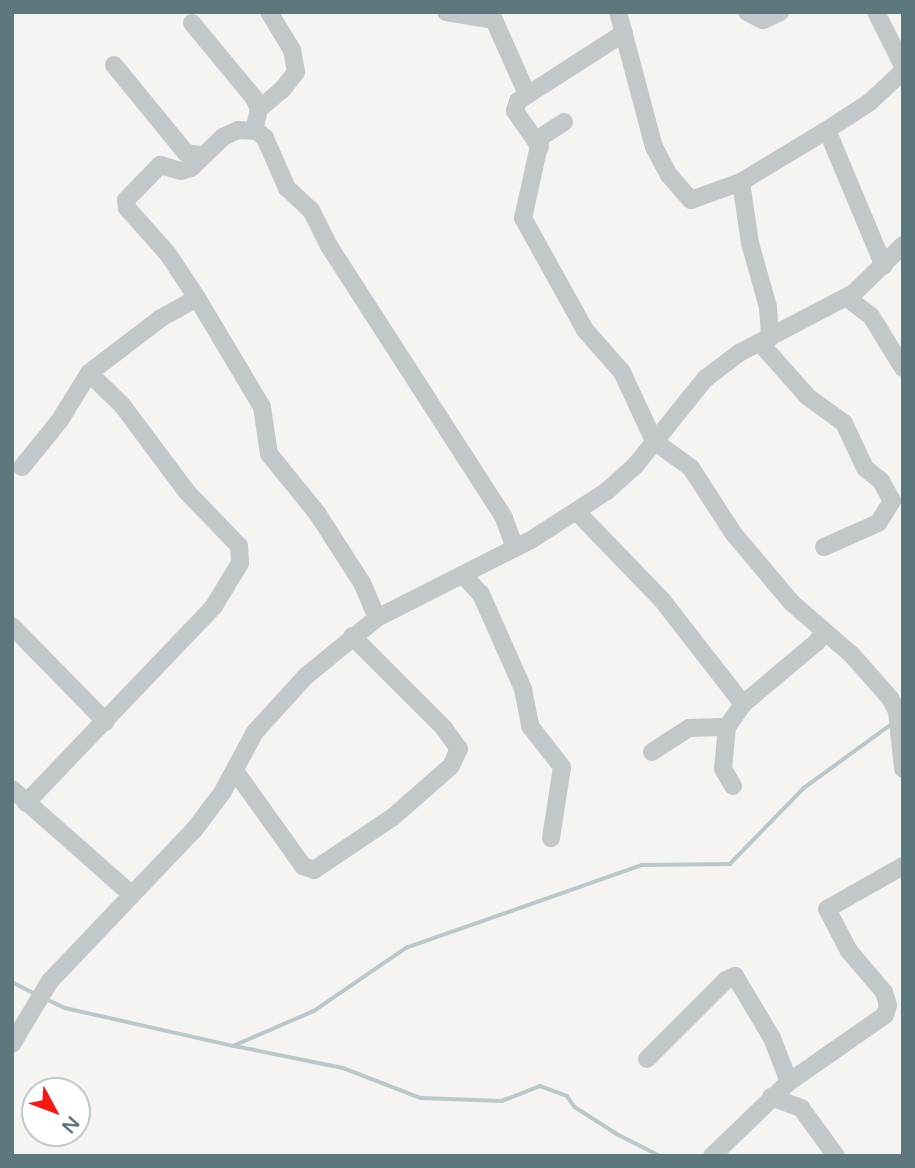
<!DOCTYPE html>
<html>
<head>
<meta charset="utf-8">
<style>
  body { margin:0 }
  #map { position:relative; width:915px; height:1168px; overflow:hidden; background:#f5f4f1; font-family:"Varela Round",sans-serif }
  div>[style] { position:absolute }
  .stream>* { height:3.5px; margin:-1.75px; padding:0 1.75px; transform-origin:1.75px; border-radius:1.75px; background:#b7c9ca }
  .minor>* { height:18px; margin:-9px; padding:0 9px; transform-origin:9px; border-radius:9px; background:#c2c8ca }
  span { translate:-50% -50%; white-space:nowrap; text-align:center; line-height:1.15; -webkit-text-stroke:7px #fff; paint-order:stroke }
  .frame { position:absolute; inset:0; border:14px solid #5d777f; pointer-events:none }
  .north { position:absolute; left:21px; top:1077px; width:70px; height:70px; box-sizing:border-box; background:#fff; border:2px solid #bec9cc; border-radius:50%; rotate:131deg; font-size:19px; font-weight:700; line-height:28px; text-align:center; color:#5d777f }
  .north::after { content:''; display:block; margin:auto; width:24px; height:32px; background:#f51911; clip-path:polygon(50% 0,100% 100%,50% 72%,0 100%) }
</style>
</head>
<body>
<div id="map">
  <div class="stream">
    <div style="left:12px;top:982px;width:27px;rotate:27deg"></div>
    <div style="left:46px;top:999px;width:21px;rotate:25deg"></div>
    <div style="left:65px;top:1008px;width:172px;rotate:12.7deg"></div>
    <div style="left:233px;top:1046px;width:88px;rotate:-23.4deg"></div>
    <div style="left:314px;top:1011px;width:112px;rotate:-34.4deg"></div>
    <div style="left:406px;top:948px;width:250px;rotate:-19.4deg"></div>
    <div style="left:642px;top:865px;width:88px;rotate:-0.7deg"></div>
    <div style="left:730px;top:864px;width:106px;rotate:-45.8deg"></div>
    <div style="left:804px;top:788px;width:110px;rotate:-36.1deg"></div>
    <div style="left:235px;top:1046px;width:110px;rotate:11.5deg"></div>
    <div style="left:343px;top:1068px;width:84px;rotate:21deg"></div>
    <div style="left:421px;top:1098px;width:81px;rotate:2.1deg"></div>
    <div style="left:502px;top:1101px;width:41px;rotate:-21.5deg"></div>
    <div style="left:540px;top:1086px;width:29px;rotate:20deg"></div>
    <div style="left:567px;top:1096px;width:14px;rotate:54deg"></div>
    <div style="left:575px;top:1107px;width:50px;rotate:32.7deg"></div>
    <div style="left:617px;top:1134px;width:48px;rotate:27.1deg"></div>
  </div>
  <div class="minor">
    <div style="left:446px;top:12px;width:49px;rotate:9.5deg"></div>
    <div style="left:494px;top:20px;width:79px;rotate:66deg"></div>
    <div style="left:618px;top:12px;width:140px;rotate:75.1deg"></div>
    <div style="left:654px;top:147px;width:32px;rotate:62deg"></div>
    <div style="left:669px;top:175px;width:33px;rotate:49deg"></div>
    <div style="left:691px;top:200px;width:53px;rotate:-19.8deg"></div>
    <div style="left:741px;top:182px;width:100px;rotate:-31.2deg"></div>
    <div style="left:827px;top:130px;width:51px;rotate:-33.1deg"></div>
    <div style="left:870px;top:102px;width:45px;rotate:-43.2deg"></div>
    <div style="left:747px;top:12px;width:18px;rotate:27deg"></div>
    <div style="left:763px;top:20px;width:19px;rotate:-25deg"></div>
    <div style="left:876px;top:12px;width:60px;rotate:63.4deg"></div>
    <div style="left:192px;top:23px;width:97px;rotate:50.4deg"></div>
    <div style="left:254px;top:98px;width:12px;rotate:66deg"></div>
    <div style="left:259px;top:109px;width:22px;rotate:103deg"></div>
    <div style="left:114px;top:65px;width:114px;rotate:50.7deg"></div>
    <div style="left:186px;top:153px;width:15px;rotate:8deg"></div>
    <div style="left:259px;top:109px;width:30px;rotate:-40deg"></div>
    <div style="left:282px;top:90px;width:23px;rotate:-52deg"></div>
    <div style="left:296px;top:72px;width:22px;rotate:-100deg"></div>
    <div style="left:292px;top:50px;width:44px;rotate:-121.2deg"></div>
    <div style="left:564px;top:122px;width:27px;rotate:147deg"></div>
    <div style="left:541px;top:137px;width:83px;rotate:102.5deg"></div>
    <div style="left:523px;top:218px;width:128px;rotate:61deg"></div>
    <div style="left:585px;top:330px;width:56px;rotate:48.6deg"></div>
    <div style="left:622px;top:372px;width:76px;rotate:65.1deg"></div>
    <div style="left:654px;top:441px;width:46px;rotate:36.1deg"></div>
    <div style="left:691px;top:468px;width:77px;rotate:57.1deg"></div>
    <div style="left:733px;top:533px;width:92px;rotate:49.9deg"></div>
    <div style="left:792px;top:603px;width:79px;rotate:40.9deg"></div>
    <div style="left:852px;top:655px;width:57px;rotate:48.5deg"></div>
    <div style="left:890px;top:698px;width:15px;rotate:62deg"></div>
    <div style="left:897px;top:711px;width:58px;rotate:84.1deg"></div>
    <div style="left:827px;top:130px;width:147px;rotate:67.3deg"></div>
    <div style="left:540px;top:147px;width:44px;rotate:-124.8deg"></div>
    <div style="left:515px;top:111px;width:10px;rotate:-73deg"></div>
    <div style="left:518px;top:101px;width:126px;rotate:-32.7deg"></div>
    <div style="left:741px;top:182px;width:62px;rotate:81.6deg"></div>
    <div style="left:750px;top:243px;width:66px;rotate:74.3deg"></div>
    <div style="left:768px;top:307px;width:31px;rotate:86deg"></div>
    <div style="left:847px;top:298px;width:30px;rotate:37deg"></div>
    <div style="left:871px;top:316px;width:61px;rotate:58.4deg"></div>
    <div style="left:760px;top:343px;width:72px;rotate:48.4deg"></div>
    <div style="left:808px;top:397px;width:44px;rotate:35.8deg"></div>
    <div style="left:844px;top:423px;width:50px;rotate:65deg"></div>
    <div style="left:865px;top:468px;width:21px;rotate:39deg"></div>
    <div style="left:881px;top:481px;width:23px;rotate:61deg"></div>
    <div style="left:892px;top:501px;width:26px;rotate:122deg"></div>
    <div style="left:878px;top:523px;width:59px;rotate:156deg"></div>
    <div style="left:22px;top:467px;width:60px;rotate:-51deg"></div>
    <div style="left:60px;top:420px;width:55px;rotate:-58.3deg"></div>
    <div style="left:89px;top:373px;width:91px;rotate:-37.4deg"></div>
    <div style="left:161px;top:318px;width:41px;rotate:-29.1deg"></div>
    <div style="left:577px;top:512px;width:122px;rotate:46deg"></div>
    <div style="left:662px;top:600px;width:132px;rotate:52.1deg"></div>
    <div style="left:463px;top:575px;width:26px;rotate:47deg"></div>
    <div style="left:481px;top:594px;width:104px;rotate:66.1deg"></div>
    <div style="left:523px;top:689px;width:38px;rotate:79deg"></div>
    <div style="left:530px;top:726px;width:52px;rotate:52deg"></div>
    <div style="left:562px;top:767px;width:72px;rotate:98.8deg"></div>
    <div style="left:377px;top:618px;width:38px;rotate:-113deg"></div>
    <div style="left:362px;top:583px;width:83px;rotate:-122.7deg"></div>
    <div style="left:317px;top:513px;width:76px;rotate:-129.1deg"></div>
    <div style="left:269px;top:454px;width:48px;rotate:-98.5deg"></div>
    <div style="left:262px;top:407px;width:127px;rotate:-120.8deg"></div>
    <div style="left:197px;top:298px;width:53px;rotate:-123.4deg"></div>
    <div style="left:168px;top:254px;width:62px;rotate:-131.7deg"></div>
    <div style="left:127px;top:208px;width:8px;rotate:-97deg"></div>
    <div style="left:126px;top:200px;width:49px;rotate:-45.8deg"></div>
    <div style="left:160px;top:165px;width:22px;rotate:16deg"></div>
    <div style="left:181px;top:171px;width:10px;rotate:-17deg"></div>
    <div style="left:191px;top:168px;width:45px;rotate:-44.1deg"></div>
    <div style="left:223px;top:137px;width:17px;rotate:-25deg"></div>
    <div style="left:238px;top:130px;width:19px;rotate:3deg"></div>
    <div style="left:257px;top:131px;width:11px;rotate:41deg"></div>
    <div style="left:265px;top:138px;width:55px;rotate:66.3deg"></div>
    <div style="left:287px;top:188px;width:33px;rotate:43deg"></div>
    <div style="left:311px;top:210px;width:40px;rotate:63.4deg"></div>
    <div style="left:329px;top:246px;width:323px;rotate:57.2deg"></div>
    <div style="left:504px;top:518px;width:32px;rotate:70deg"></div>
    <div style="left:12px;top:626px;width:134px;rotate:45.6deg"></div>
    <div style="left:652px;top:752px;width:44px;rotate:-33deg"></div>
    <div style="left:689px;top:728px;width:38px;rotate:-2deg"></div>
    <div style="left:235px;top:771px;width:117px;rotate:54.4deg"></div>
    <div style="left:303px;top:866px;width:12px;rotate:20deg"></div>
    <div style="left:314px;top:870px;width:95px;rotate:-33.9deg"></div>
    <div style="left:393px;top:817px;width:77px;rotate:-41.3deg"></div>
    <div style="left:451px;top:766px;width:19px;rotate:-65deg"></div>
    <div style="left:459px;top:749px;width:26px;rotate:-126deg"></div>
    <div style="left:444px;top:728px;width:130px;rotate:-135deg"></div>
    <div style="left:733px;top:786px;width:20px;rotate:-120deg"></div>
    <div style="left:723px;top:769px;width:42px;rotate:-84.6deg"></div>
    <div style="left:727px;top:727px;width:28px;rotate:-55deg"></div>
    <div style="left:743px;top:704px;width:97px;rotate:-40deg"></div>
    <div style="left:817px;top:642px;width:12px;rotate:-59deg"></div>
    <div style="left:12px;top:789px;width:159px;rotate:41.4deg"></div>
    <div style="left:26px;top:803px;width:272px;rotate:-46.3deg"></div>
    <div style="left:214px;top:606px;width:50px;rotate:-58.8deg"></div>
    <div style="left:240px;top:563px;width:17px;rotate:-93deg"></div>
    <div style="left:239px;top:546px;width:75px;rotate:-133.9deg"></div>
    <div style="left:187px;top:492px;width:109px;rotate:-126.8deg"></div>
    <div style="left:122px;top:405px;width:46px;rotate:-135.9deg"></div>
    <div style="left:12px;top:1044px;width:74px;rotate:-58.9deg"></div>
    <div style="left:50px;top:981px;width:209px;rotate:-46.4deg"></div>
    <div style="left:194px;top:830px;width:46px;rotate:-52.9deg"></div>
    <div style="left:222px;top:793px;width:69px;rotate:-61.6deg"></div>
    <div style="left:255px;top:732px;width:76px;rotate:-47.7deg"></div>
    <div style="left:306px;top:676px;width:92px;rotate:-39.2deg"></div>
    <div style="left:377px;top:618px;width:173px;rotate:-26.9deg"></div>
    <div style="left:531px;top:540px;width:90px;rotate:-32.8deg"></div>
    <div style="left:607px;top:491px;width:38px;rotate:-42deg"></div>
    <div style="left:635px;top:466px;width:112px;rotate:-51.2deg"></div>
    <div style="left:705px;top:379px;width:43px;rotate:-37.4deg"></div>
    <div style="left:739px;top:353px;width:130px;rotate:-27.6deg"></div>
    <div style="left:854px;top:293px;width:69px;rotate:-44.4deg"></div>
    <div style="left:647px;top:1059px;width:112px;rotate:-45deg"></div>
    <div style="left:726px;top:980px;width:10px;rotate:-24deg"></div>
    <div style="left:735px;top:976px;width:72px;rotate:59.2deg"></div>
    <div style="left:772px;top:1038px;width:47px;rotate:68.9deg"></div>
    <div style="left:771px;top:1097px;width:32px;rotate:20deg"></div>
    <div style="left:801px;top:1108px;width:59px;rotate:53.9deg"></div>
    <div style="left:712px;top:1156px;width:107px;rotate:-43.9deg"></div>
    <div style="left:789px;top:1082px;width:117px;rotate:-34.9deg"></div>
    <div style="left:885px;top:1015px;width:10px;rotate:-73deg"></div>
    <div style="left:888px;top:1005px;width:14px;rotate:-107deg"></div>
    <div style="left:884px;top:992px;width:54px;rotate:-130.5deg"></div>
    <div style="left:849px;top:951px;width:47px;rotate:-117.6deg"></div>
    <div style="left:827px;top:909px;width:87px;rotate:-29.5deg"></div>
  </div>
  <div class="frame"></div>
  <div class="north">N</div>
</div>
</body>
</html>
